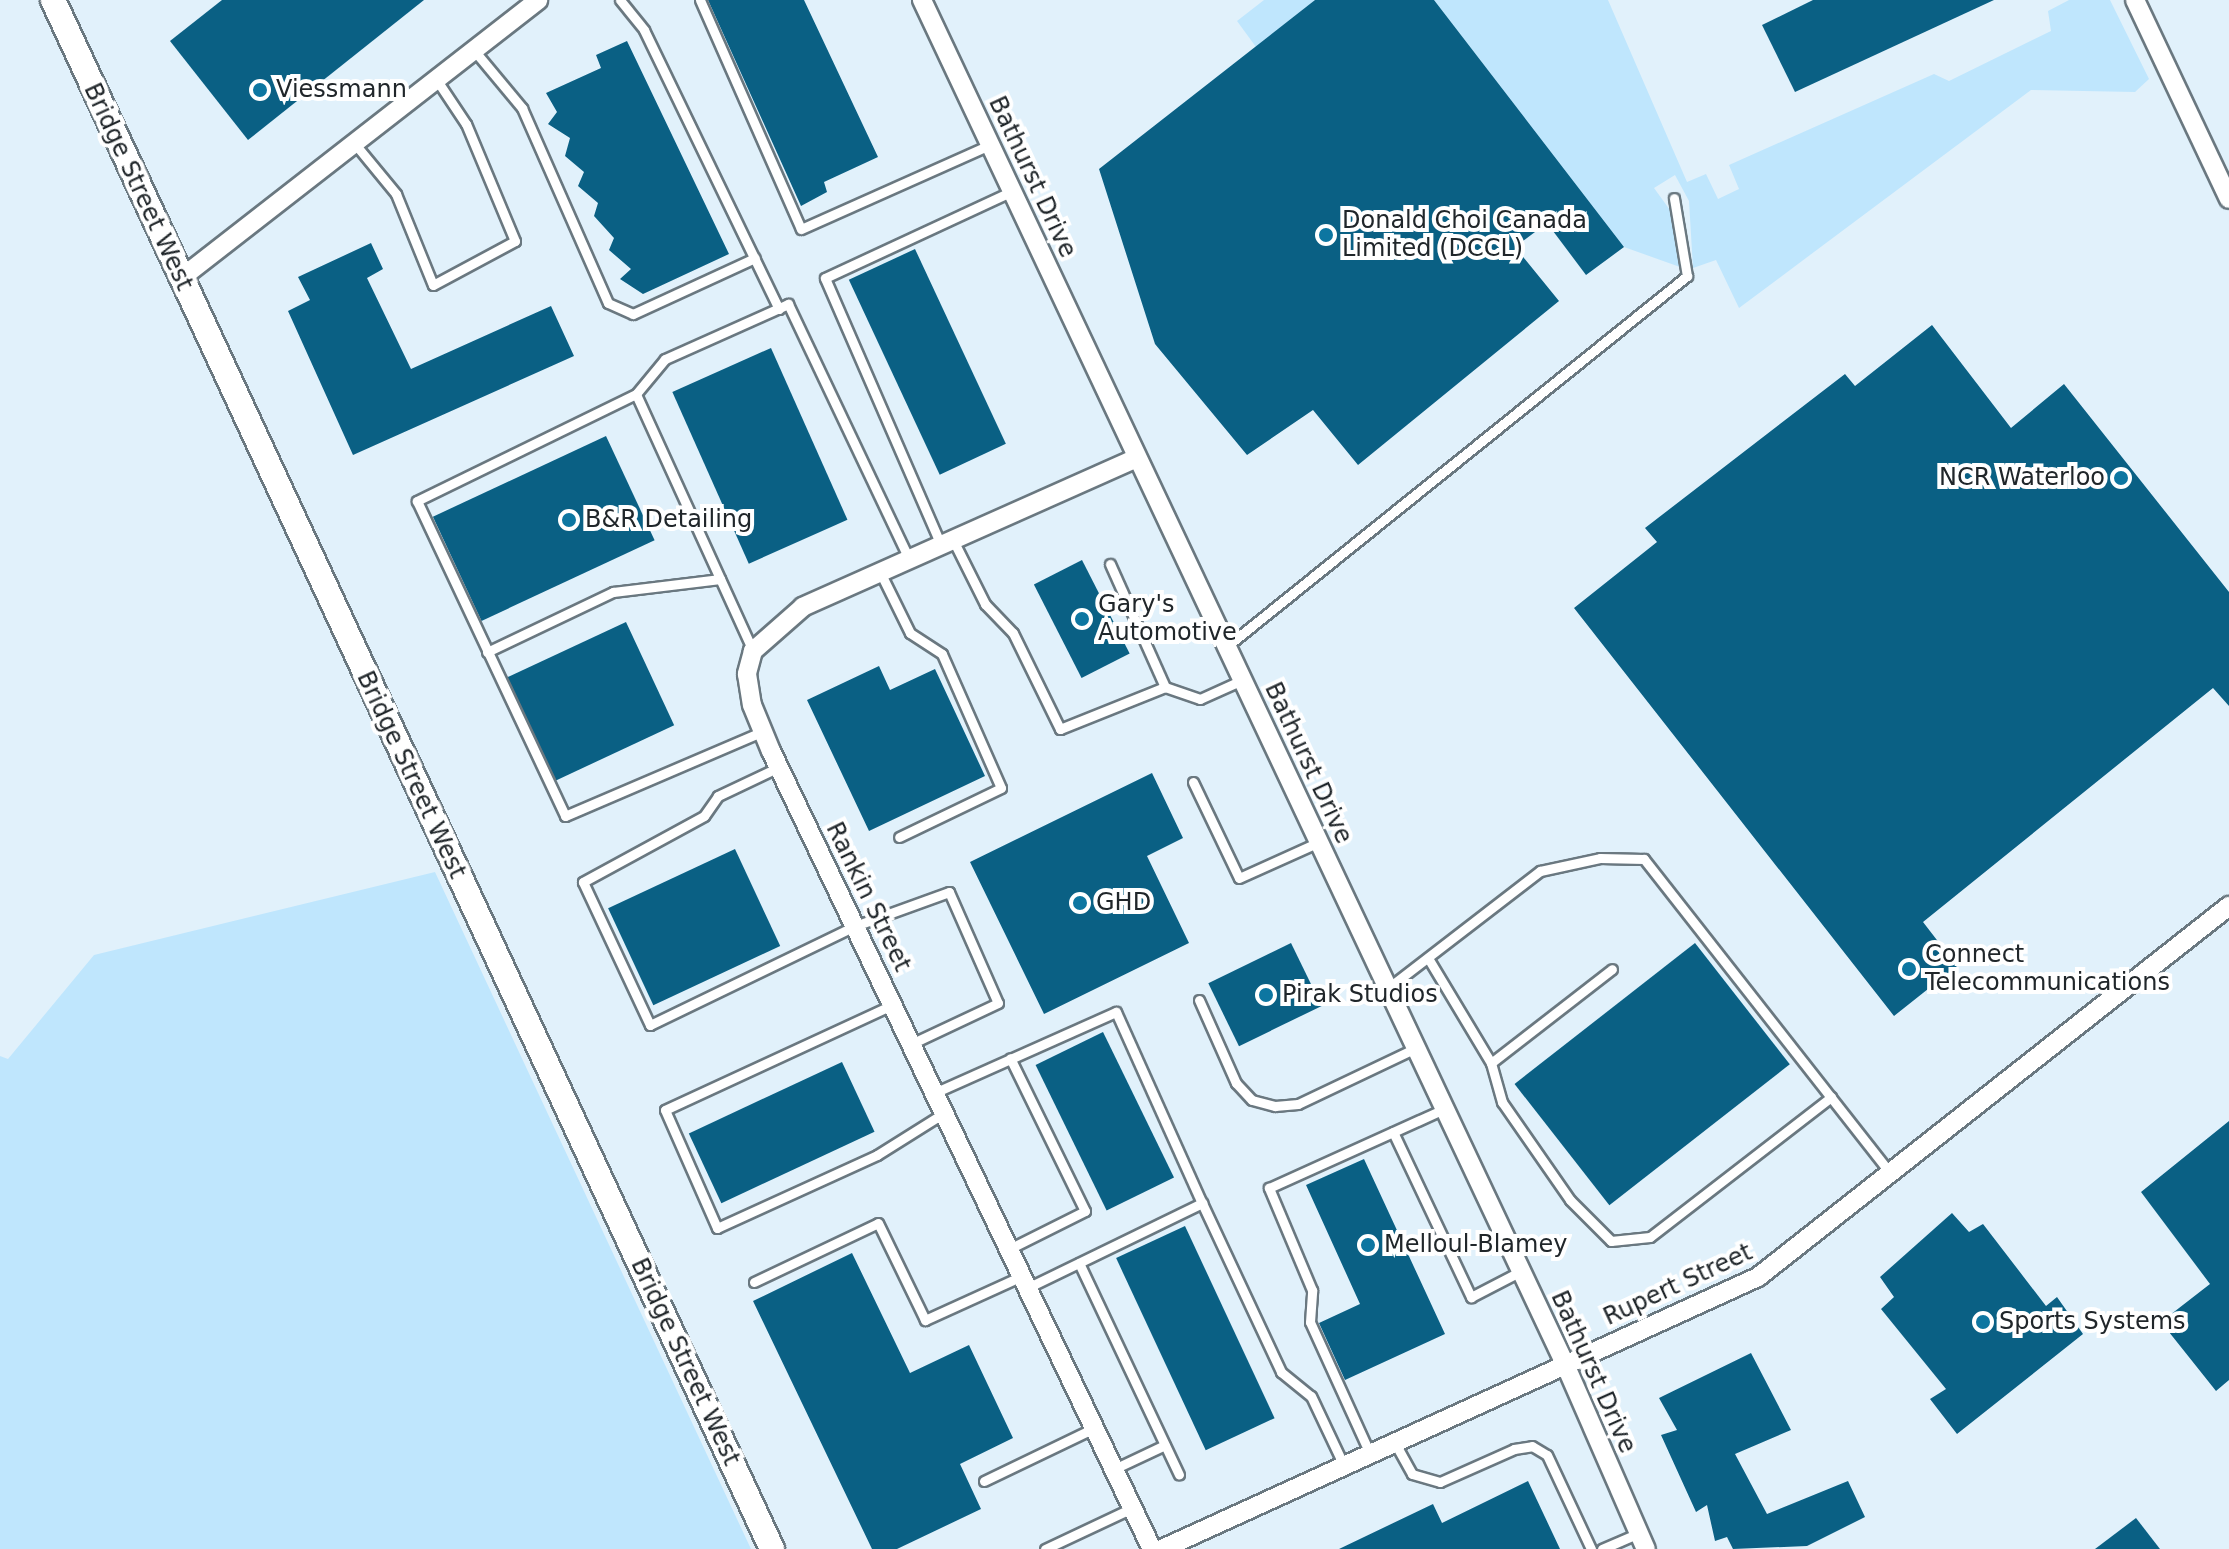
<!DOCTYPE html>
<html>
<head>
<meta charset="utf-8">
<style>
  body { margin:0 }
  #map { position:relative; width:2229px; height:1549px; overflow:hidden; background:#e1f1fb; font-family:"DejaVu Sans",sans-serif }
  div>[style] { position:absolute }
  .green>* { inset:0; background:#bfe6fd }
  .building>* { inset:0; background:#0a6084; transform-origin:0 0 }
  .roads { filter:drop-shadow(2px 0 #6a7880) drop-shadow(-2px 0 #6a7880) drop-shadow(0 2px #6a7880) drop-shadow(0 -2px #6a7880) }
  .service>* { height:9px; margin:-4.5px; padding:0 4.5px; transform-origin:4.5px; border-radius:4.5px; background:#fff }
  .minor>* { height:18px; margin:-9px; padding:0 9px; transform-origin:9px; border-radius:9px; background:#fff }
  .tertiary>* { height:24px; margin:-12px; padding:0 12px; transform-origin:12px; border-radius:12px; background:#fff }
  .dots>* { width:22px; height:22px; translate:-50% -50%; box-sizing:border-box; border:4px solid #fff; border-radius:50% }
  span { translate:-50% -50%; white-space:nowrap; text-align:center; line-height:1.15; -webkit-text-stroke:8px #fff; paint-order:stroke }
  .poi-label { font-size:24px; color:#20262a }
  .left { translate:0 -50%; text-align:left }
  .right { translate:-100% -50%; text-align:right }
  .street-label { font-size:24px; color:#20262a }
</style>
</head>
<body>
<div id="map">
  <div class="green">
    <div style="clip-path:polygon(1264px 0,1315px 0,1256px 47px,1237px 21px)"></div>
    <div style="clip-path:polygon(1434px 0,1608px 0,1687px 182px,1706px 174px,1718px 199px,1739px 189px,1729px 165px,1934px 74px,1949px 81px,2051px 31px,2048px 11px,2069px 0,2110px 0,2149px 79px,2135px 92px,2031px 90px,1739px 308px,1716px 260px,1693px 268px,1689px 201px,1675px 175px,1654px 188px,1675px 217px,1680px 267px,1624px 247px)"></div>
    <div style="clip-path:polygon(435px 872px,751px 1549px,0 1549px,0 1056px,8px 1059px,94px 955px)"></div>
  </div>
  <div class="building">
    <div style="clip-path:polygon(222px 0,424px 0,248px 140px,170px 41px)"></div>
    <div style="clip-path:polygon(708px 0,804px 0,878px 157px,824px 182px,827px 192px,801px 206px)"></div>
    <div style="clip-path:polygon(1315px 0,1434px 0,1624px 247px,1586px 275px,1547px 223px,1515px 247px,1559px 301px,1358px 465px,1313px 410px,1247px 455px,1155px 344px,1099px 169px)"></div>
    <div style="clip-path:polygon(1813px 0,1994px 0,1795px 92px,1762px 25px)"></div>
    <div style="clip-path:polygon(627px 41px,729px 254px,643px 294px,620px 279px,631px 269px,609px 250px,614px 238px,594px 216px,598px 203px,578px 186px,584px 172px,565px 156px,570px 138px,548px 124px,557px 112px,546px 93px,601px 68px,596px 55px)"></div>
    <div style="clip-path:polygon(371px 243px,383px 269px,367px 278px,411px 369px,551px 306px,574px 356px,353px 455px,288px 311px,310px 300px,298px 277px)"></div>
    <div style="left:915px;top:249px;width:215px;height:73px;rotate:65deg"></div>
    <div style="clip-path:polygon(1932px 325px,2011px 428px,2064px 384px,2229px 592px,2229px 706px,2213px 688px,1923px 922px,1957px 966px,1894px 1016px,1574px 608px,1657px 542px,1645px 528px,1845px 374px,1855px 386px)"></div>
    <div style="left:771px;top:348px;width:188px;height:108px;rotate:66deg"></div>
    <div style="left:606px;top:436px;width:115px;height:191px;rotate:65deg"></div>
    <div style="left:1082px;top:560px;width:105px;height:54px;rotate:63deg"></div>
    <div style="left:626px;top:622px;width:114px;height:131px;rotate:65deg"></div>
    <div style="clip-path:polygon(879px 666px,890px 690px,935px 669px,985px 776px,869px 831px,807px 700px)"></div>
    <div style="clip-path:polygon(1152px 773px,1183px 838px,1147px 856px,1189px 943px,1044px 1014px,970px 862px)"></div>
    <div style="left:735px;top:849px;width:107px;height:140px;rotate:65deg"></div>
    <div style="left:1291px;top:943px;width:70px;height:92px;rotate:64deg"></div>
    <div style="left:1695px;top:943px;width:154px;height:229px;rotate:52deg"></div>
    <div style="left:1103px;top:1032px;width:162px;height:75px;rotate:64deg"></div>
    <div style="left:842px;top:1062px;width:77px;height:169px;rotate:65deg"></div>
    <div style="clip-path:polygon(2229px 1121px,2229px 1380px,2216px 1391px,2161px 1322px,2210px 1284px,2141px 1192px)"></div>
    <div style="clip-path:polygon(1364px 1159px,1445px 1334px,1345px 1380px,1319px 1323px,1360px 1304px,1306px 1185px)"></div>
    <div style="clip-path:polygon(1952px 1213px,1969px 1232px,1983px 1224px,2046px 1306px,2057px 1297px,2083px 1334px,1957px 1434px,1930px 1399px,1946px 1389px,1881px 1309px,1894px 1297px,1880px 1277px)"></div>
    <div style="left:1185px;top:1226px;width:212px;height:76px;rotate:65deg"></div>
    <div style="clip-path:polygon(852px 1253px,910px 1373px,969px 1345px,1013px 1438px,960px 1464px,981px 1509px,897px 1549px,872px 1549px,753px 1301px)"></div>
    <div style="clip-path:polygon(1751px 1353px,1791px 1430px,1735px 1454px,1767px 1514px,1848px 1481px,1865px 1517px,1807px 1546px,1733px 1549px,1727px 1537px,1715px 1541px,1707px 1505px,1696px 1512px,1661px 1435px,1677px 1430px,1659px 1398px)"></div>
    <div style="clip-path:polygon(1528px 1481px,1560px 1549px,1339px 1549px,1433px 1504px,1442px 1523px)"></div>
    <div style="clip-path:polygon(2136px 1518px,2160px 1549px,2095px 1549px)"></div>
  </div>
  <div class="roads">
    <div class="service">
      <div style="left:620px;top:0;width:38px;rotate:51deg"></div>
      <div style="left:644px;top:30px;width:310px;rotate:64.2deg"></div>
      <div style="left:700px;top:0;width:250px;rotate:66.2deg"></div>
      <div style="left:801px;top:229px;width:207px;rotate:-24deg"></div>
      <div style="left:473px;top:49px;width:77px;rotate:50.3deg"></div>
      <div style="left:522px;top:108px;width:213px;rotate:66.2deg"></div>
      <div style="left:608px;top:303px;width:27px;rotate:24deg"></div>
      <div style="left:633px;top:314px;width:134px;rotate:-24.7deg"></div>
      <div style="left:355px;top:144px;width:65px;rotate:50.6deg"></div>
      <div style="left:396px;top:194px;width:98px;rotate:67.9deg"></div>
      <div style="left:433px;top:285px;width:93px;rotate:-28.2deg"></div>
      <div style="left:515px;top:241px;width:127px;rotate:-112.7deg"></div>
      <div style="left:466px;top:124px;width:54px;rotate:-123.7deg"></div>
      <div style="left:636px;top:394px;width:244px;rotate:154deg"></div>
      <div style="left:417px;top:501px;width:348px;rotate:64.8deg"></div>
      <div style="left:565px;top:816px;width:215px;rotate:-23.2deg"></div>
      <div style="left:953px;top:540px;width:72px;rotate:63.4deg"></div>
      <div style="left:985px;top:604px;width:40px;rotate:46deg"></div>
      <div style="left:1013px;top:633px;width:107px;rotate:63.9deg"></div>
      <div style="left:1060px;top:729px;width:113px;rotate:-21.8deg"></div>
      <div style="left:1165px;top:687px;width:37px;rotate:19deg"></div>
      <div style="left:1200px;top:699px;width:46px;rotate:-24.3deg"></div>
      <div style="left:941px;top:545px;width:291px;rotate:-113.5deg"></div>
      <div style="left:825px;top:278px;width:206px;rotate:-24.9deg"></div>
      <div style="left:1110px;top:564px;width:135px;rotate:65.9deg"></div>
      <div style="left:880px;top:572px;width:68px;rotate:63.8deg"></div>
      <div style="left:910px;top:633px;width:38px;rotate:33deg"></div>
      <div style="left:942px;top:654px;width:146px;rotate:66.2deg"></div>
      <div style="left:1001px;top:788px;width:113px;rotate:154.3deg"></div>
      <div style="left:1226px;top:647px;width:592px;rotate:-38.83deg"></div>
      <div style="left:1687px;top:276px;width:79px;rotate:-99.5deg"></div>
      <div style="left:753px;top:651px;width:282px;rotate:-114.5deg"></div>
      <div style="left:636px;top:394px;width:45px;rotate:-50.4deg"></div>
      <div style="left:665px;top:359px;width:135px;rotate:-24.1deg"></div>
      <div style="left:788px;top:304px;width:282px;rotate:64.6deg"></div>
      <div style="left:487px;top:652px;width:140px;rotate:-25.5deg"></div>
      <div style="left:613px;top:592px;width:108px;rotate:-6.9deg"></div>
      <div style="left:779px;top:767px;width:68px;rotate:154.6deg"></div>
      <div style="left:718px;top:796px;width:24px;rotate:125deg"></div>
      <div style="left:704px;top:816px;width:138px;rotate:151.4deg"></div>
      <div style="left:583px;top:882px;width:158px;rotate:64.9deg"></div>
      <div style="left:650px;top:1025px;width:228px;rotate:-25.8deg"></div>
      <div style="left:855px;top:926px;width:100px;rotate:-19.9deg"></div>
      <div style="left:949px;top:892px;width:121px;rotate:66.2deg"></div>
      <div style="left:998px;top:1003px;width:96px;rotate:154.8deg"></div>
      <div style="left:1193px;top:782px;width:106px;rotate:64.4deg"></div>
      <div style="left:1239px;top:878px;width:88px;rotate:-24.2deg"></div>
      <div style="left:1428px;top:958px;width:122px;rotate:59deg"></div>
      <div style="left:1491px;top:1063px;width:41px;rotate:74.2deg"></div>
      <div style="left:1502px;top:1102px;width:119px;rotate:55.2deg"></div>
      <div style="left:1570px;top:1200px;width:58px;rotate:45deg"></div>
      <div style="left:1611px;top:1241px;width:39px;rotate:-6deg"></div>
      <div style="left:1650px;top:1237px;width:229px;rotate:-37.7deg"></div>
      <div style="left:1388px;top:988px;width:192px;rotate:-37.6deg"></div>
      <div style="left:1540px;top:871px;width:61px;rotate:-12.2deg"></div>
      <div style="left:1600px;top:858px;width:44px;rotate:1.3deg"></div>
      <div style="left:1644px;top:859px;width:399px;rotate:51.9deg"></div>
      <div style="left:1199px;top:1000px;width:91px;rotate:66deg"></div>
      <div style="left:1236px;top:1083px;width:23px;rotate:47deg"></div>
      <div style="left:1252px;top:1100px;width:24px;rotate:15deg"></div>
      <div style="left:1275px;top:1106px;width:23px;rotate:-5deg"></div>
      <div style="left:1298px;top:1104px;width:131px;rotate:-25.4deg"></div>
      <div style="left:892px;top:1005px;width:250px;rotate:155.2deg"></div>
      <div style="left:665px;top:1110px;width:129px;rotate:66.2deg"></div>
      <div style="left:717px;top:1228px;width:176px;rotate:-24.5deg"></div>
      <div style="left:877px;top:1155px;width:79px;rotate:-32.1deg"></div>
      <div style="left:1491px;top:1063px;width:153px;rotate:-37.8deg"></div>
      <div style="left:934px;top:1093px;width:199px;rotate:-24deg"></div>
      <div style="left:1116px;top:1012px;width:209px;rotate:65.8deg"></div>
      <div style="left:1393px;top:1132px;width:183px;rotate:64.7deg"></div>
      <div style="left:1471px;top:1297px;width:56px;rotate:-27.5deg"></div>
      <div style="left:1009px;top:1249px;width:85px;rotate:-26.6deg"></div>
      <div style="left:1085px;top:1211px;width:170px;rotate:-116.1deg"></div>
      <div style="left:1079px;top:1263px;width:234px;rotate:64.7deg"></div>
      <div style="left:754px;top:1282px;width:137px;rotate:-25.4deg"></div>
      <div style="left:878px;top:1223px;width:108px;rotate:64.1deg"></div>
      <div style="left:925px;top:1320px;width:107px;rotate:-24.4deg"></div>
      <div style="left:1027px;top:1288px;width:195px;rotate:-25.9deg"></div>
      <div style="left:1202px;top:1203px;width:187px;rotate:64.9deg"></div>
      <div style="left:1281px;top:1372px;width:38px;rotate:39deg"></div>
      <div style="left:1311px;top:1396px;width:80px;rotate:64.7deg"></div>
      <div style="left:1396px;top:1445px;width:33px;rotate:61deg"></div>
      <div style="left:1412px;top:1474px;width:29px;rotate:16deg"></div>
      <div style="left:1440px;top:1482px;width:81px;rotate:-24deg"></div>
      <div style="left:1514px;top:1449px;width:18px;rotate:-9deg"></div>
      <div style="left:1532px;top:1446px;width:17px;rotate:31deg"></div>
      <div style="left:1547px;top:1455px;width:104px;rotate:64.9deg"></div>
      <div style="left:1371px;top:1456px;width:147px;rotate:-114.5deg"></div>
      <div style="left:1310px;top:1322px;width:32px;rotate:-86deg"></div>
      <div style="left:1312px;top:1290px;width:111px;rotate:-112.9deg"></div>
      <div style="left:1269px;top:1188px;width:192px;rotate:-24.3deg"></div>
      <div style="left:1114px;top:1469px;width:56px;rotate:-25.2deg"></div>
      <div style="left:984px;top:1481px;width:122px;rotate:-25.7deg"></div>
      <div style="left:1045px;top:1549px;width:96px;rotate:-25.2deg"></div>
      <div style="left:1602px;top:1549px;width:40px;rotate:-23.4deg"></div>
    </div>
    <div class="minor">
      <div style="left:922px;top:0;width:1508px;rotate:64.76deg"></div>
      <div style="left:1565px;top:1364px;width:202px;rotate:66.4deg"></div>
      <div style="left:2135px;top:0;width:220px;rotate:64.7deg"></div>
      <div style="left:180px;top:279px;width:454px;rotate:-37.9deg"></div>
      <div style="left:1137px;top:458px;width:366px;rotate:156deg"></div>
      <div style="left:803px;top:607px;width:67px;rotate:138.7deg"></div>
      <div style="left:753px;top:651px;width:24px;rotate:105deg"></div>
      <div style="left:747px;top:674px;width:31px;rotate:81deg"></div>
      <div style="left:752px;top:705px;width:50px;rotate:67.6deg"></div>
      <div style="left:771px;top:751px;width:884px;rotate:64.48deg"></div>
      <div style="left:1162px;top:1549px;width:655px;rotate:-24.53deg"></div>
      <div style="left:1758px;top:1277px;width:600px;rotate:-38.23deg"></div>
    </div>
    <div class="tertiary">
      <div style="left:53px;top:0;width:1708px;rotate:65.1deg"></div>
    </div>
  </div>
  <div class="dots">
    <div style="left:260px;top:90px;background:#0d76a1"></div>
    <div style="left:1326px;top:235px;background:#0d76a1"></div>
    <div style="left:2121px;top:478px;background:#0d76a1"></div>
    <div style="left:569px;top:520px;background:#0d76a1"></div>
    <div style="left:1082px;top:619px;background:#0d76a1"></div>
    <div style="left:1080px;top:903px;background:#0d76a1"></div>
    <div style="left:1909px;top:969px;background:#0d76a1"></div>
    <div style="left:1266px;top:995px;background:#0d76a1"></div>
    <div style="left:1368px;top:1245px;background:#0d76a1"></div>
    <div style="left:1983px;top:1322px;background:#0d76a1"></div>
  </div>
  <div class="poi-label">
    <span class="left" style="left:276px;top:90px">Viessmann</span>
    <span class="left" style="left:1342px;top:235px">Donald Choi Canada<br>Limited (DCCL)</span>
    <span class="right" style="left:2105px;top:478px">NCR Waterloo</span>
    <span class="left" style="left:585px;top:520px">B&amp;R Detailing</span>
    <span class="left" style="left:1098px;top:619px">Gary's<br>Automotive</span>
    <span class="left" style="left:1096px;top:903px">GHD</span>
    <span class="left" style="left:1925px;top:969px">Connect<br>Telecommunications</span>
    <span class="left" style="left:1282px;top:995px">Pirak Studios</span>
    <span class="left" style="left:1384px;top:1245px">Melloul-Blamey</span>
    <span class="left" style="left:1999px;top:1322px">Sports Systems</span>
  </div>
  <div class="street-label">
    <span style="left:1032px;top:177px;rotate:65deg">Bathurst Drive</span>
    <span style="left:138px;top:187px;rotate:65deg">Bridge Street West</span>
    <span style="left:1308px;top:763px;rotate:65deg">Bathurst Drive</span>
    <span style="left:411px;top:775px;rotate:65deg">Bridge Street West</span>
    <span style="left:868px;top:897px;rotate:64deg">Rankin Street</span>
    <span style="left:1678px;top:1285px;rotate:-25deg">Rupert Street</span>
    <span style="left:685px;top:1362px;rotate:65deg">Bridge Street West</span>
    <span style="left:1593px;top:1372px;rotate:66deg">Bathurst Drive</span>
  </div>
</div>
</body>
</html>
